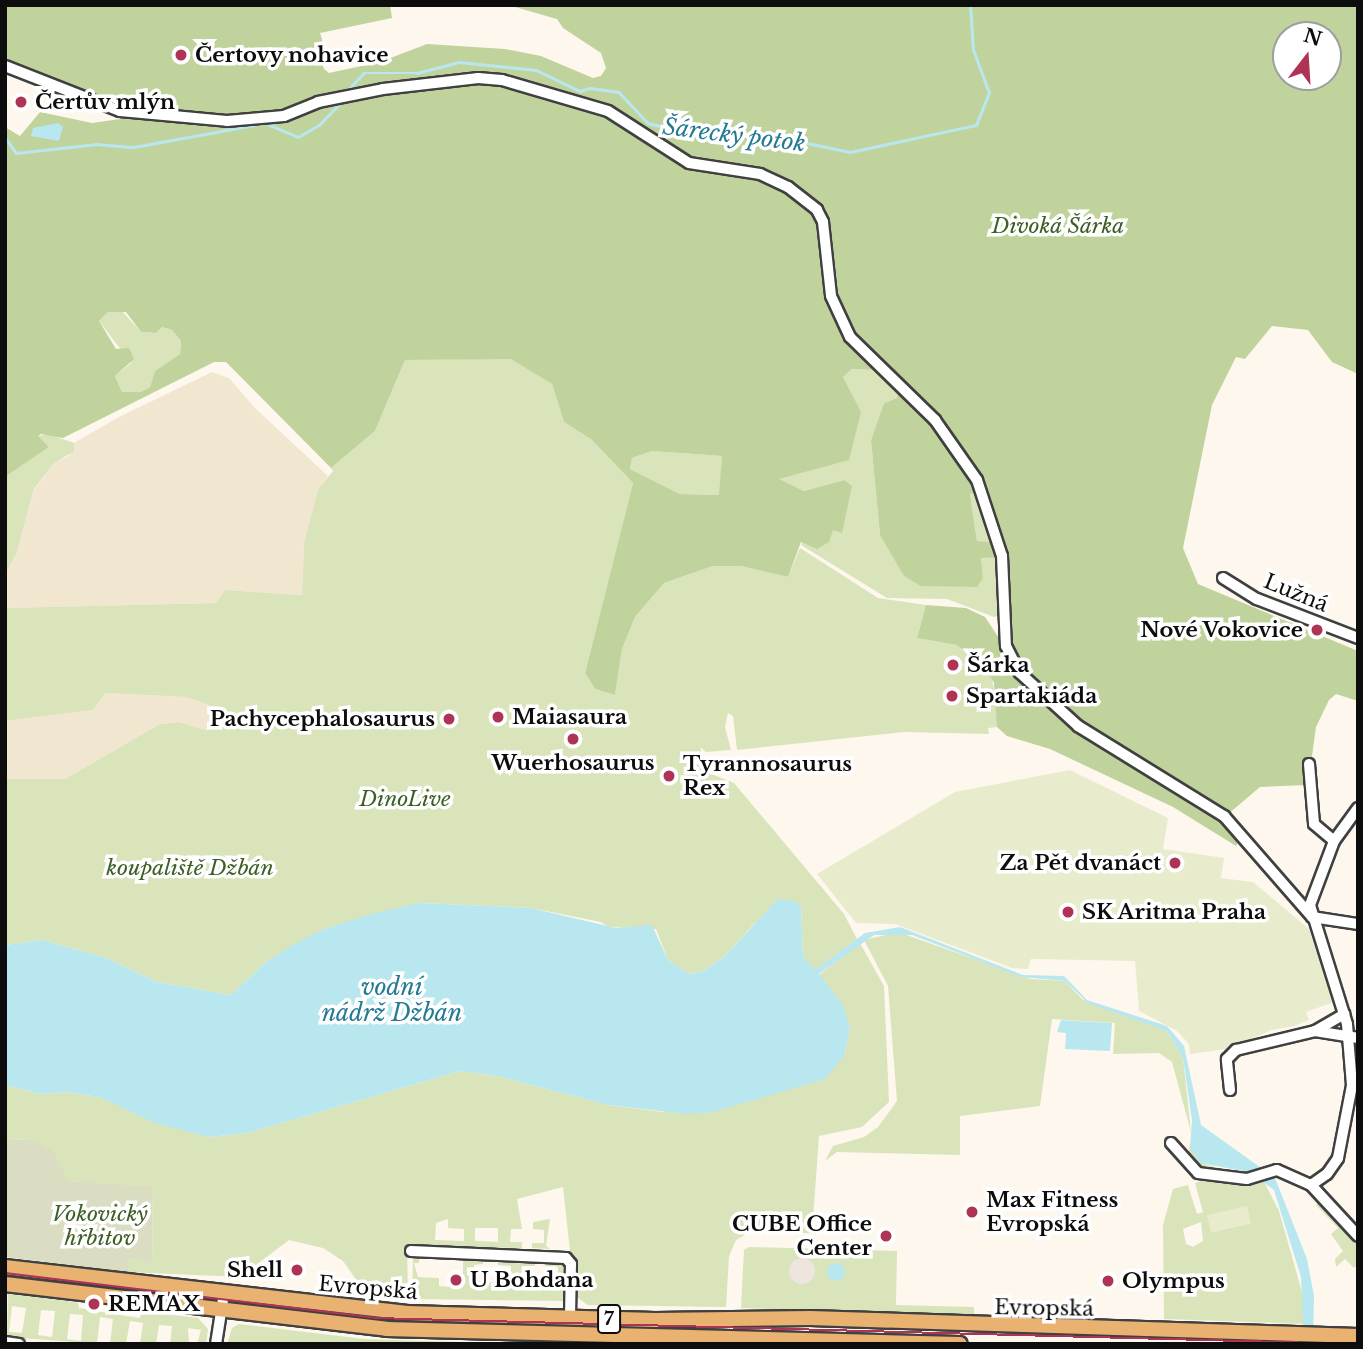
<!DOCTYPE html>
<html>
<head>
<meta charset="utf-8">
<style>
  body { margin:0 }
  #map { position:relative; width:1363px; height:1349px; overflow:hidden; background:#fdf7ee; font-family:"Libre Baskerville",serif }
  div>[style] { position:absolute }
  .farmland>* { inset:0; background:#f1e7d1 }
  .green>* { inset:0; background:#dae4bb }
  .forest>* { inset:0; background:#c1d39c }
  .cemetery>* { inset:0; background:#daddc2 }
  .pitch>* { inset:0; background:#e9eccc; transform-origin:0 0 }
  .plaza>* { inset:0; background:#ede5de }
  .round { border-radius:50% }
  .water>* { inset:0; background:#b8e7f0 }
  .stream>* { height:2.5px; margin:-1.25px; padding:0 1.25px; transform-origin:1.25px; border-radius:1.25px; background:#b8e7f0 }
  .roads { filter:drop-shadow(2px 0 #404040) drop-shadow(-2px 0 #404040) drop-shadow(0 2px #404040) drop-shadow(0 -2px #404040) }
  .minor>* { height:10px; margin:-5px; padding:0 5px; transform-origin:5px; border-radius:5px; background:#fff }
  .major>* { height:14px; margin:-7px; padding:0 7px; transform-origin:7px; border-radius:7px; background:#eab271 }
  .tram>* { height:2px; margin:-1px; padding:0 1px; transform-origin:1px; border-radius:1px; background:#ae3355 }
  .dots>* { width:19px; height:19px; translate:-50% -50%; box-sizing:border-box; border:4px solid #fff; border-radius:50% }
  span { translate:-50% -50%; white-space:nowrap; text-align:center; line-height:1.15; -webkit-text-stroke:7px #fff; paint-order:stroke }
  .shield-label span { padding:2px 5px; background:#fff; border:2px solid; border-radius:5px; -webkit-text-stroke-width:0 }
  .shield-label { font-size:19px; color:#0d0d0d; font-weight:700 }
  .poi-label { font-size:21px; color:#0d0d0d; font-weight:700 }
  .left { translate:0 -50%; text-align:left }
  .right { translate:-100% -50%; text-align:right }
  .park-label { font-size:21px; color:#3d5e24; font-style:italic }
  .street-label { font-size:21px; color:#0d0d0d }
  .water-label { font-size:23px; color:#237a92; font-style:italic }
  .frame { position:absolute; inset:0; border:7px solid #0d0d0d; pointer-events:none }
  .north { position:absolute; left:1272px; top:21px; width:70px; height:70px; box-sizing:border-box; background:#fff; border:2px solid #9e9e9e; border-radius:50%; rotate:17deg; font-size:19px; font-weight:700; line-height:28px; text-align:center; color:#0d0d0d }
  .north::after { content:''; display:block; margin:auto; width:24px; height:32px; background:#ae3355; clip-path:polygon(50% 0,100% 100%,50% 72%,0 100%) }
</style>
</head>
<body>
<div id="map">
  <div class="farmland">
    <div style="clip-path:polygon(212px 372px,229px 378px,256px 409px,328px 476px,318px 489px,304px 543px,302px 595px,225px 590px,216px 603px,5px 608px,6px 573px,17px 552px,34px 490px,53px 464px,68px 456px,74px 443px,119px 417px)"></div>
    <div style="clip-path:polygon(106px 693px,186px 697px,217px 708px,223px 718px,214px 729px,206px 730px,179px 722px,160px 724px,65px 779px,5px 779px,5px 721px,93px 710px)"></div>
  </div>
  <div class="green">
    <div style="clip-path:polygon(121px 310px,141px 332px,156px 333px,162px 327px,172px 330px,181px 341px,180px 354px,155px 371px,150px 387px,141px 392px,122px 392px,115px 376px,131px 363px,99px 321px,108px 312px)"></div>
    <div style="clip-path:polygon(511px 358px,552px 384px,564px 422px,592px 440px,633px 483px,585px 673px,595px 689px,615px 695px,622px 649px,635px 617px,664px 583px,713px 566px,741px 566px,788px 577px,800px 548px,878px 598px,926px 605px,917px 638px,956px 645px,979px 659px,990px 673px,998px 704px,997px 727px,988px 728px,989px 734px,904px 732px,737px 750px,733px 716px,728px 713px,725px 727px,731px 750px,706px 752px,700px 747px,709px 773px,734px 783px,844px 914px,857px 939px,815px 971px,803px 956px,801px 907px,755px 923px,724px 957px,703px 971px,688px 974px,668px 960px,656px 929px,608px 927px,601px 922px,531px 908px,420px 903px,324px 929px,267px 961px,231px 995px,157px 982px,106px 958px,43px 940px,5px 945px,5px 779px,65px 779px,160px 724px,179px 722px,206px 730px,214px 729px,222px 718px,217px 708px,186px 697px,106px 693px,93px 710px,5px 721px,5px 608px,216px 603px,225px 590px,302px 595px,304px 543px,318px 489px,333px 471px,331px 468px,375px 431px,405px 360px)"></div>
    <div style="clip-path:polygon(880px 362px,899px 379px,897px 398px,884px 403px,871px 440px,880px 535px,983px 578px,981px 558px,1000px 556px,1002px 614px,994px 617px,947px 599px,887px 598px,801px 545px,844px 480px,804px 491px,778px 479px,795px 473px,850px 393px,843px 377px,852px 369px,871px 370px)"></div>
    <div style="clip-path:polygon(48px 434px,74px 443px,74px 451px,53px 464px,34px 489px,17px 552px,6px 573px,5px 597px,5px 477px,49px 447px,37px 436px)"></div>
    <div style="clip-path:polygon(652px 451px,722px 456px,720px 495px,680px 494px,630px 469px,632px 458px)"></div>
    <div style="clip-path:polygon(978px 491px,995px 542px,977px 541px,970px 493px)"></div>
    <div style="clip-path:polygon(898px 932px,1031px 979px,1065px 981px,1082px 999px,1167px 1031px,1183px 1058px,1191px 1132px,1172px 1062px,1159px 1053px,1113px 1054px,1115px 1023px,1052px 1019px,1040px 1106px,960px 1116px,960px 1155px,837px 1152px,825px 1161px,833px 1146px,864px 1137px,878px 1127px,897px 1101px,888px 986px,864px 940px)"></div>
    <div style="clip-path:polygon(evenodd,860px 943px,884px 986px,889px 1102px,862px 1127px,819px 1136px,812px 1233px,748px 1233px,736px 1240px,729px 1256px,726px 1307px,588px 1305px,575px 1296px,563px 1187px,517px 1199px,522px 1229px,511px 1229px,510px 1242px,522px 1242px,522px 1248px,407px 1246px,408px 1292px,360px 1285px,343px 1261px,323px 1248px,289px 1240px,240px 1277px,128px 1272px,128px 1258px,152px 1261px,153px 1188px,67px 1181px,32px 1140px,5px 1139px,5px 1085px,41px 1094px,67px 1092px,99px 1097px,209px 1137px,247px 1133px,460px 1071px,498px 1076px,608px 1105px,663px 1112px,844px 1056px,850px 1029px,819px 975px,860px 943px,448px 1219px,448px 1228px,464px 1229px,464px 1241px,435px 1240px,436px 1223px,448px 1219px,860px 943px,475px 1228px,498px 1228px,498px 1242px,475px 1241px,475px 1228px)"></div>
    <div style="clip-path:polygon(1190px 1142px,1204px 1164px,1248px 1176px,1210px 1170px,1188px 1161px)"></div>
    <div style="clip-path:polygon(evenodd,1209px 1179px,1264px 1182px,1279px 1211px,1302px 1292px,1304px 1324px,1164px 1319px,1163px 1225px,1173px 1189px,1188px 1185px,1197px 1214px,1203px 1212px,1195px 1183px,1209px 1179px,1201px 1222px,1203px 1241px,1193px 1247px,1186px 1244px,1183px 1229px,1201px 1222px)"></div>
    <div style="clip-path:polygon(1320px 1201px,1358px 1230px,1358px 1265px,1354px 1268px,1345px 1259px,1336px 1267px,1335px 1259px,1343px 1251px,1331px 1234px,1338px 1228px,1316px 1205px)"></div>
    <div style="clip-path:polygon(550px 1219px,546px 1246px,550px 1249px,532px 1248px,532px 1243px,544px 1243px,544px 1230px,533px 1229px,533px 1222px)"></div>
    <div style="clip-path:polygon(749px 1247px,897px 1251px,896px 1305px,974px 1307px,974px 1315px,741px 1308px,744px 1250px)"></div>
    <div style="clip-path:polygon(413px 1257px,419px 1257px,419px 1263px,414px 1263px,418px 1277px,439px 1278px,439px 1286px,449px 1287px,449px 1283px,463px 1283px,463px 1259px,483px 1259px,483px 1264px,474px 1265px,473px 1279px,487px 1283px,511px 1280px,511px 1266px,498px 1265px,498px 1259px,535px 1260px,535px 1266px,522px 1266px,522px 1280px,558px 1281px,558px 1267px,545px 1266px,545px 1260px,558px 1261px,564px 1269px,563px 1301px,412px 1299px)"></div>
    <div style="clip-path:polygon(evenodd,8px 1294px,67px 1301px,78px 1303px,79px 1308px,126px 1316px,140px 1318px,141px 1311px,198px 1318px,208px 1329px,206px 1344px,197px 1344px,201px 1330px,188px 1328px,189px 1343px,170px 1344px,172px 1326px,159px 1325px,156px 1344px,140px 1344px,143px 1323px,130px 1321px,126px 1344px,110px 1344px,113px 1319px,100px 1317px,97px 1343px,102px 1344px,7px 1337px,8px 1294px,12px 1306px,26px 1308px,22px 1333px,9px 1332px,12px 1306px,8px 1294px,41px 1310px,55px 1311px,52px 1337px,38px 1335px,41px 1310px,8px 1294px,70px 1314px,83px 1315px,81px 1341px,67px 1339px,70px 1314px)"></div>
    <div style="clip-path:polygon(239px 1324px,364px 1339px,527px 1344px,227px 1344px,232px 1328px)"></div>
  </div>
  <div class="forest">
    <div style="clip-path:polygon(evenodd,5px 5px,390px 5px,392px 18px,320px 33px,326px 53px,320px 57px,324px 69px,329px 73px,380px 62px,427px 44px,505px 49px,541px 56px,593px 78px,601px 76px,606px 68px,601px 53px,563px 28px,557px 19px,508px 5px,1358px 5px,1358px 374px,1332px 362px,1308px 330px,1272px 326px,1245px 359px,1236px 357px,1212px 405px,1183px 548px,1198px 584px,1358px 651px,1358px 701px,1336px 694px,1329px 700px,1316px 727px,1308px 785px,1260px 787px,1227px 815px,1095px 734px,1031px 682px,1010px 646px,1000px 557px,981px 558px,983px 578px,977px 587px,921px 586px,904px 576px,880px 535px,871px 440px,884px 403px,897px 398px,899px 379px,880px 362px,871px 370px,852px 369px,843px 377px,861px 412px,849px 460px,779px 479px,804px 491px,844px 480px,852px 486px,842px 533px,833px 530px,829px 542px,817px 549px,801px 542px,788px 577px,741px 566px,713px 566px,664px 583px,635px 617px,622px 649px,615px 695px,595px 689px,585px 673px,633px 483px,592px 440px,564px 422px,552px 384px,511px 359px,405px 360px,375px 431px,331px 468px,226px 362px,214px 362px,63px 438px,41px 434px,38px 436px,49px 447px,5px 477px,5px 127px,20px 136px,40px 112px,92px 123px,120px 119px,122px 108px,5px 71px,5px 5px,1286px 35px,1328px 35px,1328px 77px,1286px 77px,1286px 35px,5px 5px,108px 312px,126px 312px,141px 332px,156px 333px,162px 327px,172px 330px,181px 341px,180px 354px,155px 371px,150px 387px,141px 392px,122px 392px,115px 376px,134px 359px,129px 348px,116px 349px,99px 321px,108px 312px,5px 5px,652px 451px,722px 456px,719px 495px,680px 494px,630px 469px,632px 458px,652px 451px,5px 5px,978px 491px,994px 542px,977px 541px,970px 494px,978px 491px)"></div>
    <div style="clip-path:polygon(926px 605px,966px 608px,985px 617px,1032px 688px,1220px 819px,1239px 840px,1236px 846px,1173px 807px,1050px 749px,1007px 736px,997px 727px,994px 683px,979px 659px,956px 645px,917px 638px)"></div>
  </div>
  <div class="cemetery">
    <div style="clip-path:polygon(5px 1139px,32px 1140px,53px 1151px,68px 1181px,153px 1187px,152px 1262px,128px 1258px,128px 1272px,5px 1257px)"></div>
  </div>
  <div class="pitch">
    <div style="clip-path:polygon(1070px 770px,1168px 818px,1163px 849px,1224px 858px,1221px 878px,1253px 882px,1309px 929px,1334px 1002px,1306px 1012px,1309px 1020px,1294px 1026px,1272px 1030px,1226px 1049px,1190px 1054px,1189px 1044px,1177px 1031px,1139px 1011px,1135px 961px,1031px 959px,1028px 969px,1012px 968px,895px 924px,856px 923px,817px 874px,955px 792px)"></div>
    <div style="left:1247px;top:1206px;width:18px;height:41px;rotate:77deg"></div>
  </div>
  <div class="plaza">
    <div class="round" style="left:789px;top:1258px;width:26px;height:26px"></div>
  </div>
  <div class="water">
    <div style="clip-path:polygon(58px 123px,63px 127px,59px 141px,31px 136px,33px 128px)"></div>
    <div style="clip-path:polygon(778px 899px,795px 901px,801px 907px,803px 956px,815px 970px,865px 933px,900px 927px,1023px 975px,1064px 976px,1087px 1000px,1167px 1026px,1184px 1046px,1201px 1125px,1275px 1178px,1307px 1259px,1314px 1296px,1313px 1344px,1304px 1344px,1301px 1277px,1274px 1190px,1249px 1172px,1200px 1163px,1190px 1148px,1192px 1120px,1183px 1058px,1167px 1031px,1088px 1003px,1065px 981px,1021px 977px,912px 935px,874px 935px,819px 974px,843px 1005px,850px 1029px,844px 1056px,825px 1079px,713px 1112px,686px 1114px,608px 1105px,498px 1076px,460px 1071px,247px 1133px,209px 1137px,155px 1123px,99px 1097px,67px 1092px,41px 1094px,5px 1085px,5px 945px,43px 940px,106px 958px,157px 982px,231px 995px,267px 961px,293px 945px,324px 929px,375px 913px,420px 903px,531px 908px,616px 928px,652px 925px,668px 960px,689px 974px,703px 971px,724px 957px)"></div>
    <div style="clip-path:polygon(1061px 1020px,1112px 1023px,1110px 1051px,1065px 1049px,1066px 1033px,1057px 1032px)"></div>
    <div class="round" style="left:827px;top:1263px;width:18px;height:18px"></div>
  </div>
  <div class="stream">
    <div style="left:346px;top:92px;width:26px;rotate:-47deg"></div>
    <div style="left:364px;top:73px;width:53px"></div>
    <div style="left:417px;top:73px;width:43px;rotate:-14.7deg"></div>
    <div style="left:459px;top:62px;width:77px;rotate:5.9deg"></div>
    <div style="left:536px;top:70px;width:49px;rotate:25.5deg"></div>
    <div style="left:580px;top:91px;width:10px;rotate:-17deg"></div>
    <div style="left:590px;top:88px;width:29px;rotate:8deg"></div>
    <div style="left:619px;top:92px;width:42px;rotate:46.9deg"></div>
    <div style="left:648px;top:123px;width:16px;rotate:14deg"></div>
    <div style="left:664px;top:127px;width:125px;rotate:5.5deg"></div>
    <div style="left:788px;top:139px;width:63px;rotate:11.8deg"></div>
    <div style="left:850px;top:152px;width:129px;rotate:-12.1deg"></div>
    <div style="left:976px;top:125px;width:35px;rotate:-68deg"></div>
    <div style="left:989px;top:93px;width:46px;rotate:-110.4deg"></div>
    <div style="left:973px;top:50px;width:45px;rotate:-93.8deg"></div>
    <div style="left:5px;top:137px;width:19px;rotate:55deg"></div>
    <div style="left:16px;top:153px;width:81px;rotate:-6.4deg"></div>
    <div style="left:96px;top:144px;width:38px;rotate:5deg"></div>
    <div style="left:134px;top:147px;width:133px;rotate:-10.4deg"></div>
    <div style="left:265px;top:123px;width:36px;rotate:23deg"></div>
    <div style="left:298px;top:137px;width:24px;rotate:-30deg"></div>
    <div style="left:319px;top:125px;width:33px;rotate:-46deg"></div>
  </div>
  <div class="roads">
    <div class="minor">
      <div style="left:5px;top:66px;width:123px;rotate:21.4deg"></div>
      <div style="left:120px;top:111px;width:107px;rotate:5.3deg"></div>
      <div style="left:227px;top:121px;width:57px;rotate:-5deg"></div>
      <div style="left:284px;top:116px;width:37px;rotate:-22deg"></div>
      <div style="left:318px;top:102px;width:66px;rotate:-11.3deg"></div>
      <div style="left:383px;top:89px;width:96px;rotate:-6.6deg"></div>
      <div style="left:478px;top:78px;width:24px;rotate:5deg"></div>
      <div style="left:502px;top:80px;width:110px;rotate:16.3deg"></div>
      <div style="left:608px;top:111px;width:96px;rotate:32.7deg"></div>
      <div style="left:689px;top:163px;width:72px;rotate:8.8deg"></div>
      <div style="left:760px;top:174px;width:31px;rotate:25deg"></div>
      <div style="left:788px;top:187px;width:37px;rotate:38deg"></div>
      <div style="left:817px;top:210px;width:13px;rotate:63deg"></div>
      <div style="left:823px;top:222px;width:74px;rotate:83.8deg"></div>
      <div style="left:831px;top:296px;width:45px;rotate:65.1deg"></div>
      <div style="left:850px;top:337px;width:119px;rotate:44.3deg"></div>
      <div style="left:935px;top:420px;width:73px;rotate:55deg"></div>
      <div style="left:977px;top:480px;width:80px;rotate:71.8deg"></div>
      <div style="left:1002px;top:556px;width:90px;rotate:87.5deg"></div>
      <div style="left:1006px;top:646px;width:30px;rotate:63deg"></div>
      <div style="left:1020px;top:673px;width:79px;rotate:42.4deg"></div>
      <div style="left:1078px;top:726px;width:172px;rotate:31.7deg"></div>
      <div style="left:1224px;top:816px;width:134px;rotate:48.9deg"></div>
      <div style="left:1223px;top:578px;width:40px;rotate:32deg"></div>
      <div style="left:1257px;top:599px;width:108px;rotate:21.1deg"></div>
      <div style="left:1309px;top:764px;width:60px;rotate:85.2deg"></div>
      <div style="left:1314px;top:824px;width:26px;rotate:40deg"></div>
      <div style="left:1312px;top:917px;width:47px;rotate:8.7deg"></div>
      <div style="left:1315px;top:1031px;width:44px;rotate:9.2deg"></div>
      <div style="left:1230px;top:1090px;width:31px;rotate:-96deg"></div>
      <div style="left:1227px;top:1059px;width:13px;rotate:-45deg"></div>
      <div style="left:1236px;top:1050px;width:81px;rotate:-13.5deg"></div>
      <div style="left:1315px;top:1031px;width:34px;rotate:-30deg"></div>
      <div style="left:1171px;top:1143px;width:40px;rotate:48deg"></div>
      <div style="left:1198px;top:1173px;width:49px;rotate:7deg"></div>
      <div style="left:1247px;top:1179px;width:31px;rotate:-17deg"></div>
      <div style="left:1277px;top:1170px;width:37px;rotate:24deg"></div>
      <div style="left:1311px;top:1185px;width:69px;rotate:47.3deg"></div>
      <div style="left:1311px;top:1185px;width:19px;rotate:-35deg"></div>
      <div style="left:1327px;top:1174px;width:19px;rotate:-55deg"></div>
      <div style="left:1338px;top:1158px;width:74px;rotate:-79.1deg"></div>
      <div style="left:1352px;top:1085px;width:61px;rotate:-94.7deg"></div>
      <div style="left:1347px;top:1024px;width:125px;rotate:-107.3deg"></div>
      <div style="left:1310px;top:905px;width:68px;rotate:-69.4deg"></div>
      <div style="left:1334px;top:841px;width:41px;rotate:-54deg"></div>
      <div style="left:411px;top:1251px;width:155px;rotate:2.6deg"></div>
      <div style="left:566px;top:1258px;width:8px;rotate:50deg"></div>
      <div style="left:571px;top:1264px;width:54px;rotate:91.1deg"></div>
      <div style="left:5px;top:1342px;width:14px;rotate:8deg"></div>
      <div style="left:216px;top:1344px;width:52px;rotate:-81.1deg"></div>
    </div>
    <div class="major">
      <div style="left:5px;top:1267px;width:405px;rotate:6.5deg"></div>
      <div style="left:407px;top:1313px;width:248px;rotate:1.6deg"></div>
      <div style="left:655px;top:1320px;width:155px;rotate:-0.7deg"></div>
      <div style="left:810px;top:1318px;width:548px;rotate:1.88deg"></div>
      <div style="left:5px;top:1284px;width:384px;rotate:6.7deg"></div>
      <div style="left:386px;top:1329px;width:574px;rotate:1.5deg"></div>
    </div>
  </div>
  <div class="tram">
    <div style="left:5px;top:1273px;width:373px;rotate:6.9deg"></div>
    <div style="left:375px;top:1318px;width:983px;rotate:1.52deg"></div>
  </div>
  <div class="dots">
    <div style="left:181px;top:55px;background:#ae3355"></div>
    <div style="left:21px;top:102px;background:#ae3355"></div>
    <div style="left:1317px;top:630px;background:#ae3355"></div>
    <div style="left:953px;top:665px;background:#ae3355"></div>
    <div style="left:952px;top:696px;background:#ae3355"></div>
    <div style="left:498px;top:717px;background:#ae3355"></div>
    <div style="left:449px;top:719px;background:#ae3355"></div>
    <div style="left:573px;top:739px;background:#ae3355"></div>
    <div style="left:669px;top:776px;background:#ae3355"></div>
    <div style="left:1175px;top:863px;background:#ae3355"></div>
    <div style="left:1068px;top:912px;background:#ae3355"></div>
    <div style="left:972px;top:1212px;background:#ae3355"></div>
    <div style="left:886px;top:1236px;background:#ae3355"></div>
    <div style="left:297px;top:1270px;background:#ae3355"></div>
    <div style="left:456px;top:1280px;background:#ae3355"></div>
    <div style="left:1108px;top:1281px;background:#ae3355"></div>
    <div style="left:94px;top:1304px;background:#ae3355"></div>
  </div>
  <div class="shield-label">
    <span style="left:609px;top:1319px">7</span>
  </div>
  <div class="poi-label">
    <span class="left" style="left:195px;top:55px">Čertovy nohavice</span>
    <span class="left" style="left:35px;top:102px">Čertův mlýn</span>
    <span class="right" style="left:1303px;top:630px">Nové Vokovice</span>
    <span class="left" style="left:967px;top:665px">Šárka</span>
    <span class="left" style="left:966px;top:696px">Spartakiáda</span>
    <span class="left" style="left:512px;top:717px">Maiasaura</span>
    <span class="right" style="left:435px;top:719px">Pachycephalosaurus</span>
    <span style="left:573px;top:763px">Wuerhosaurus</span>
    <span class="left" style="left:683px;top:776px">Tyrannosaurus<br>Rex</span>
    <span class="right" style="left:1161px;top:863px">Za Pět dvanáct</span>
    <span class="left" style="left:1082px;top:912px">SK Aritma Praha</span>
    <span class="left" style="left:986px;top:1212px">Max Fitness<br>Evropská</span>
    <span class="right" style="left:872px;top:1236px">CUBE Office<br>Center</span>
    <span class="right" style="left:283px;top:1270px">Shell</span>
    <span class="left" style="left:470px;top:1280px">U Bohdana</span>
    <span class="left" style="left:1122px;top:1281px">Olympus</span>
    <span class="left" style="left:108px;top:1304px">REMAX</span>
  </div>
  <div class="park-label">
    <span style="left:1058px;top:226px">Divoká Šárka</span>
    <span style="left:405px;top:799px">DinoLive</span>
    <span style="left:190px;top:868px">koupaliště Džbán</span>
    <span style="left:100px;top:1226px">Vokovický<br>hřbitov</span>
  </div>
  <div class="street-label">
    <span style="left:1296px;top:593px;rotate:22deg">Lužná</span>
    <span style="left:368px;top:1288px;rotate:5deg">Evropská</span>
    <span style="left:1044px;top:1308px;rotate:1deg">Evropská</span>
  </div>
  <div class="water-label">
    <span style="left:734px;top:135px;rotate:7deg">Šárecký potok</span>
    <span style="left:392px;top:1000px">vodní<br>nádrž Džbán</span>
  </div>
  <div class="frame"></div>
  <div class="north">N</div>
</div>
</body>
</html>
